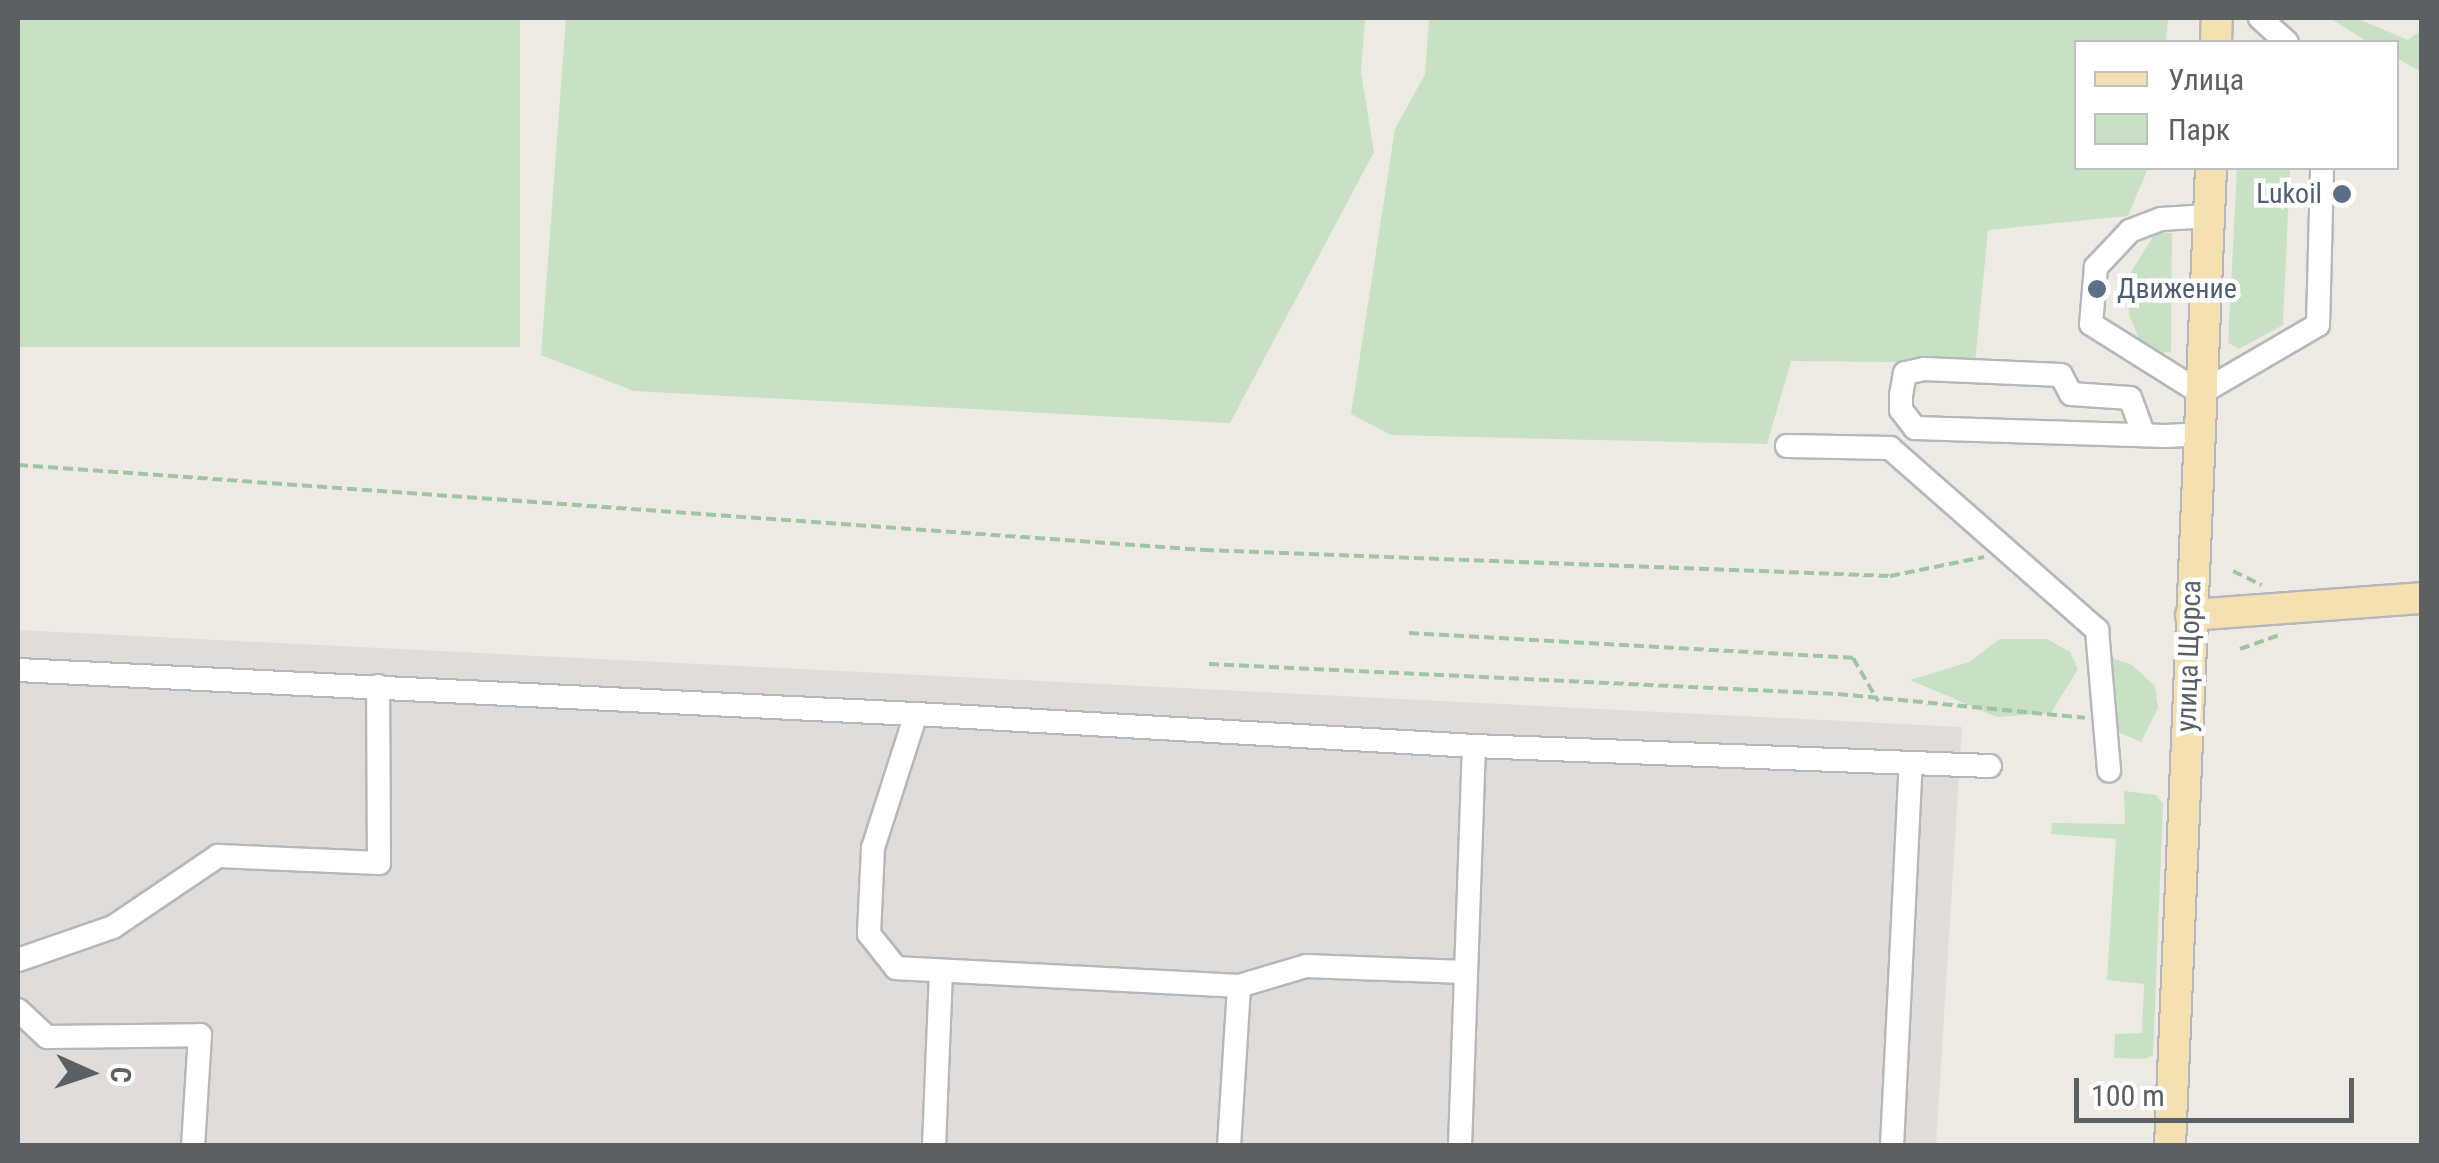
<!DOCTYPE html>
<html>
<head>
<meta charset="utf-8">
<style>
  body { margin:0 }
  #map { position:relative; width:2439px; height:1163px; overflow:hidden; background:#edeae4; font-family:"Roboto Condensed",sans-serif }
  div>[style] { position:absolute }
  .industrial>* { inset:0; background:#dfdcd9 }
  .green>* { inset:0; background:#c8e1c4; transform-origin:0 0 }
  .path>* { height:4px; margin-top:-2px; transform-origin:0; background:repeating-linear-gradient(90deg,#a0c4a4 0 10px,transparent 0 15px) }
  .roads { filter:drop-shadow(2px 0 #b5b7ba) drop-shadow(-2px 0 #b5b7ba) drop-shadow(0 2px #b5b7ba) drop-shadow(0 -2px #b5b7ba) }
  .minor>* { height:22px; margin:-11px; padding:0 11px; transform-origin:11px; border-radius:11px; background:#fff }
  .major>* { height:30px; margin:-15px; padding:0 15px; transform-origin:15px; border-radius:15px; background:#f5e0b1 }
  .dots>* { width:28px; height:28px; translate:-50% -50%; box-sizing:border-box; border:5px solid #fff; border-radius:50% }
  span { translate:-50% -50%; white-space:nowrap; text-align:center; line-height:1.15; -webkit-text-stroke:9px #fff; paint-order:stroke }
  .service-label { font-size:28px; color:#4e5e75 }
  .right { translate:-100% -50%; text-align:right }
  .left { translate:0 -50%; text-align:left }
  .street-label { font-size:28px; color:#5c6063 }
  .frame { position:absolute; inset:0; border:20px solid #5c6063; pointer-events:none }
  .legend { position:absolute; left:2074px; top:40px; width:325px; height:130px; box-sizing:border-box; background:#fff; border:2px solid #bebfc1; margin:0; padding:12px 18px; list-style:none; font-size:30px; color:#5c6063 }
  .legend li { display:flex; align-items:center; gap:20px; height:50px }
  .legend b { width:50px; border:2px solid #bebfc1 }
  .north { position:absolute; left:40px; top:1023px; width:100px; height:100px; -webkit-text-stroke:8px #fff; paint-order:stroke; rotate:93deg; font-size:28px; font-weight:700; line-height:40px; text-align:center; color:#5c6063 }
  .north::after { content:''; display:block; margin:auto; width:35px; height:45px; background:#5c6063; clip-path:polygon(50% 0,100% 100%,50% 72%,0 100%) }
  .scale { position:absolute; left:2074px; top:1078px; width:280px; height:45px; box-sizing:border-box; border:5px solid #5c6063; border-top:0; padding-left:12px; font-size:30px; line-height:35px; white-space:nowrap; color:#5c6063; -webkit-text-stroke:8px #fff; paint-order:stroke }
</style>
</head>
<body>
<div id="map">
  <div class="industrial">
    <div style="clip-path:polygon(18px 630px,1962px 727px,1936px 1145px,18px 1145px)"></div>
  </div>
  <div class="green">
    <div style="left:18px;top:18px;width:502px;height:329px"></div>
    <div style="clip-path:polygon(566px 18px,1365px 18px,1361px 72px,1374px 152px,1230px 423px,634px 391px,541px 355px)"></div>
    <div style="clip-path:polygon(1429px 18px,2168px 18px,2166px 42px,2076px 42px,2076px 168px,2148px 168px,2128px 216px,1988px 230px,1975px 363px,1791px 361px,1767px 444px,1391px 435px,1351px 414px,1395px 129px,1425px 74px)"></div>
    <div style="clip-path:polygon(2329px 18px,2356px 18px,2408px 40px,2421px 30px,2421px 72px,2397px 58px,2396px 42px,2368px 42px)"></div>
    <div style="clip-path:polygon(2237px 168px,2290px 168px,2283px 325px,2239px 349px,2228px 343px)"></div>
    <div style="clip-path:polygon(2156px 232px,2172px 233px,2171px 352px,2155px 353px,2141px 343px,2129px 315px,2126px 280px)"></div>
    <div style="clip-path:polygon(2000px 639px,2047px 639px,2070px 652px,2078px 669px,2051px 713px,1997px 717px,1910px 680px,1969px 662px)"></div>
    <div style="clip-path:polygon(2100px 654px,2132px 665px,2155px 686px,2158px 708px,2141px 742px,2116px 731px)"></div>
    <div style="clip-path:polygon(2124px 791px,2156px 795px,2163px 804px,2153px 1055px,2144px 1059px,2114px 1058px,2115px 1034px,2142px 1033px,2144px 984px,2107px 980px,2116px 839px,2051px 834px,2052px 823px,2125px 824px)"></div>
  </div>
  <div class="path">
    <div style="left:18px;top:465px;width:1189px;rotate:4.1deg"></div>
    <div style="left:1204px;top:550px;width:686px;rotate:2.17deg"></div>
    <div style="left:1890px;top:576px;width:96px;rotate:-11.4deg"></div>
    <div style="left:2233px;top:571px;width:32px;rotate:26deg"></div>
    <div style="left:1409px;top:633px;width:445px;rotate:3.2deg"></div>
    <div style="left:1853px;top:658px;width:50px;rotate:59.8deg"></div>
    <div style="left:2240px;top:649px;width:45px;rotate:-19.7deg"></div>
    <div style="left:1209px;top:664px;width:630px;rotate:2.73deg"></div>
    <div style="left:1838px;top:694px;width:248px;rotate:5.5deg"></div>
  </div>
  <div class="roads">
    <div class="minor">
      <div style="left:2260px;top:18px;width:36px;rotate:42deg"></div>
      <div style="left:2209px;top:216px;width:48px;rotate:176.4deg"></div>
      <div style="left:2161px;top:219px;width:33px;rotate:159deg"></div>
      <div style="left:2130px;top:231px;width:50px;rotate:133.4deg"></div>
      <div style="left:2096px;top:267px;width:57px;rotate:95deg"></div>
      <div style="left:2091px;top:324px;width:130px;rotate:32.1deg"></div>
      <div style="left:2201px;top:393px;width:135px;rotate:-30.2deg"></div>
      <div style="left:2318px;top:325px;width:157px;rotate:-88.5deg"></div>
      <div style="left:2143px;top:433px;width:37px;rotate:-110deg"></div>
      <div style="left:2130px;top:398px;width:59px;rotate:-176.1deg"></div>
      <div style="left:2071px;top:394px;width:21px;rotate:-118deg"></div>
      <div style="left:2061px;top:375px;width:137px;rotate:-177.5deg"></div>
      <div style="left:1924px;top:369px;width:19px;rotate:168deg"></div>
      <div style="left:1905px;top:373px;width:22px;rotate:100deg"></div>
      <div style="left:1901px;top:395px;width:15px;rotate:90deg"></div>
      <div style="left:1901px;top:410px;width:23px;rotate:52deg"></div>
      <div style="left:1915px;top:428px;width:251px;rotate:1.8deg"></div>
      <div style="left:2166px;top:436px;width:33px;rotate:-3deg"></div>
      <div style="left:1787px;top:446px;width:103px;rotate:1.1deg"></div>
      <div style="left:1890px;top:448px;width:276px;rotate:41.3deg"></div>
      <div style="left:2097px;top:630px;width:141px;rotate:85.1deg"></div>
      <div style="left:18px;top:670px;width:899px;rotate:2.81deg"></div>
      <div style="left:916px;top:714px;width:141px;rotate:107.8deg"></div>
      <div style="left:873px;top:848px;width:86px;rotate:92.7deg"></div>
      <div style="left:869px;top:934px;width:43px;rotate:51.5deg"></div>
      <div style="left:896px;top:968px;width:343px;rotate:3deg"></div>
      <div style="left:916px;top:714px;width:559px;rotate:3.28deg"></div>
      <div style="left:18px;top:960px;width:101px;rotate:-19.2deg"></div>
      <div style="left:113px;top:927px;width:127px;rotate:-34.1deg"></div>
      <div style="left:218px;top:856px;width:161px;rotate:2.5deg"></div>
      <div style="left:379px;top:863px;width:177px;rotate:-90.3deg"></div>
      <div style="left:18px;top:1010px;width:40px;rotate:43deg"></div>
      <div style="left:47px;top:1037px;width:153px;rotate:-0.7deg"></div>
      <div style="left:200px;top:1035px;width:111px;rotate:93.6deg"></div>
      <div style="left:934px;top:1146px;width:175px;rotate:-87.7deg"></div>
      <div style="left:1229px;top:1146px;width:160px;rotate:-86.4deg"></div>
      <div style="left:1239px;top:986px;width:70px;rotate:-16.6deg"></div>
      <div style="left:1306px;top:966px;width:158px;rotate:2.2deg"></div>
      <div style="left:1460px;top:1146px;width:400px;rotate:-88deg"></div>
      <div style="left:1474px;top:746px;width:516px;rotate:2.22deg"></div>
      <div style="left:1892px;top:1146px;width:383px;rotate:-87.2deg"></div>
    </div>
    <div class="major">
      <div style="left:2216px;top:42px;width:24px;rotate:-88deg"></div>
      <div style="left:2191px;top:615px;width:232px;rotate:-4.2deg"></div>
      <div style="left:2170px;top:1146px;width:979px;rotate:-87.6deg"></div>
    </div>
  </div>
  <div class="dots">
    <div style="left:2342px;top:194px;background:#5c6f8a"></div>
    <div style="left:2097px;top:289px;background:#5c6f8a"></div>
  </div>
  <div class="service-label">
    <span class="right" style="left:2322px;top:194px">Lukoil</span>
    <span class="left" style="left:2117px;top:289px">Движение</span>
  </div>
  <div class="street-label">
    <span style="left:2189px;top:656px;rotate:-88deg">улица Щорса</span>
  </div>
  <div class="frame"></div>
  <ul class="legend">
  <li><b style="height:12px;background:#f5e0b1"></b>Улица</li>
  <li><b style="height:28px;background:#c8e1c4"></b>Парк</li>
  </ul>
  <div class="north">С</div>
  <div class="scale">100 m</div>
</div>
</body>
</html>
